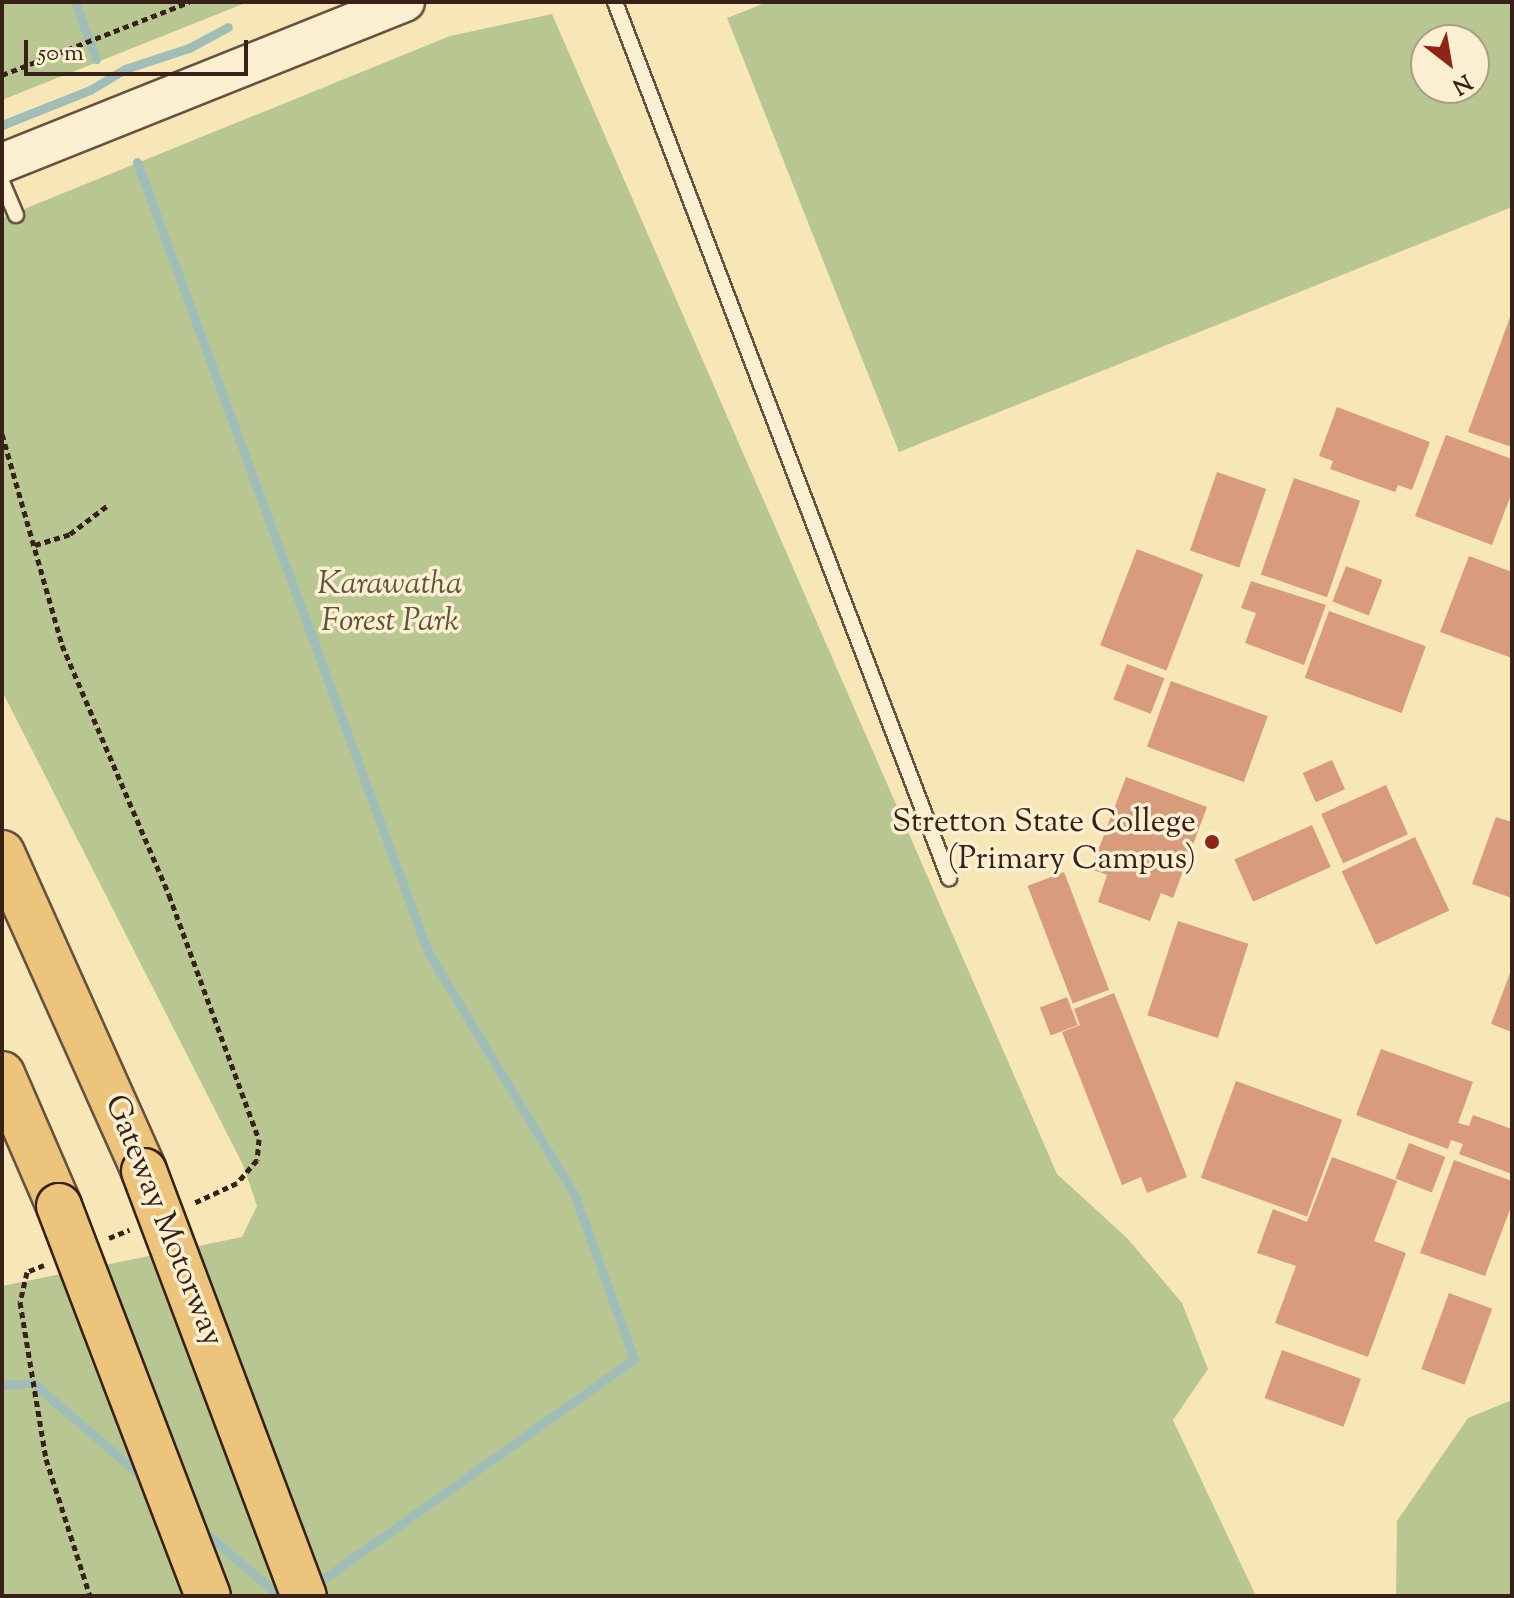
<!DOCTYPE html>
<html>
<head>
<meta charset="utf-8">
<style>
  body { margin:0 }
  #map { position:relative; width:1514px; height:1598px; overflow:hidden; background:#f7e7b6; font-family:"Sorts Mill Goudy",serif }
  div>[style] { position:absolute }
  .green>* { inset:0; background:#b8c792 }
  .stream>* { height:9px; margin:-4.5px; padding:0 4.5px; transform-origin:4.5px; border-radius:4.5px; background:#a0beb7 }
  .building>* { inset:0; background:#d89b7b; transform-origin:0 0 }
  .path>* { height:5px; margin-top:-2.5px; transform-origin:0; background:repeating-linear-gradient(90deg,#372118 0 6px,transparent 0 10px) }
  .roads { filter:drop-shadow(2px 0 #675240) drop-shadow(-2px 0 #675240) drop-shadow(0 2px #675240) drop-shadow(0 -2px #675240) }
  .lane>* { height:14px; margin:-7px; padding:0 7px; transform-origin:7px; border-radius:7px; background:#faefd0 }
  .secondary>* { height:38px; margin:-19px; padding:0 19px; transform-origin:19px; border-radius:19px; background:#faefd0 }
  .highway>* { height:44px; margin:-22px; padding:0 22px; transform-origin:22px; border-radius:22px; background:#ecc47b }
  .bridges { filter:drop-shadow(2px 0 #372118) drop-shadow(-2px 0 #372118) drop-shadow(0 2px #372118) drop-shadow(0 -2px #372118) }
  .highway-bridge>* { height:44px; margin:-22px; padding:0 22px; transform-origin:22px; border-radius:22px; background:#ecc47b }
  .dots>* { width:22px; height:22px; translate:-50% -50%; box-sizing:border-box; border:4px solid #faefd0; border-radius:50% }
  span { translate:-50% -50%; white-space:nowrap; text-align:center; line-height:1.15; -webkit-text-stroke:7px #faefd0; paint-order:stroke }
  .park-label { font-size:32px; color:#5e533d; font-style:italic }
  .poi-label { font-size:32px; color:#372118 }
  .right { translate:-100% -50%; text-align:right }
  .street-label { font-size:32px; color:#372118 }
  .frame { position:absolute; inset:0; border:4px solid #372118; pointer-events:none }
  .north { position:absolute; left:1410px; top:24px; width:80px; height:80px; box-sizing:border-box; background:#faefd0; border:2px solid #ac9d86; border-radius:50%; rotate:149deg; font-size:22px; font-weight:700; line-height:32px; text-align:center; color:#372118 }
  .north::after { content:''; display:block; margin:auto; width:28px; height:36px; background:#8f2418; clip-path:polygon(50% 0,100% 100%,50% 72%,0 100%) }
  .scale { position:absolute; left:24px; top:40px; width:224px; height:36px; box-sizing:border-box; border:4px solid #372118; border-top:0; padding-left:10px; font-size:24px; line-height:28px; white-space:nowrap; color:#372118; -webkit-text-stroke:6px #faefd0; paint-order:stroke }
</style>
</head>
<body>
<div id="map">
  <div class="green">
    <div style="clip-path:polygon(2px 2px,248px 2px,2px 100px)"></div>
    <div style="clip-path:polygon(evenodd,768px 2px,1512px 2px,1512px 207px,899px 452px,727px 18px,768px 2px,1474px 40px,1474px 88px,1426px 88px,1426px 40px,1474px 40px)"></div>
    <div style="clip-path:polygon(552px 14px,1057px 1174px,1128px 1239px,1182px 1303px,1208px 1369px,1173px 1420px,1256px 1596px,2px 1596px,2px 1286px,242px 1237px,257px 1206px,243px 1165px,2px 691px,2px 218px,450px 36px)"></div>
    <div style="clip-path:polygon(1512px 1400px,1512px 1596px,1396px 1596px,1397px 1521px,1468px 1418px)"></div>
  </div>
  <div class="stream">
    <div style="left:75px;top:2px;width:61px;rotate:69.8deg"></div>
    <div style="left:2px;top:125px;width:95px;rotate:-21.7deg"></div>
    <div style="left:90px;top:90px;width:41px;rotate:-31deg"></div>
    <div style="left:125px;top:69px;width:67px;rotate:-18.2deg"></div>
    <div style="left:189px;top:48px;width:44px;rotate:-28.3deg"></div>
    <div style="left:137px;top:162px;width:842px;rotate:69.78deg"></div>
    <div style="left:428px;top:952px;width:285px;rotate:58.9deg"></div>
    <div style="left:575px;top:1196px;width:173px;rotate:70.1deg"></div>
    <div style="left:634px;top:1359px;width:393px;rotate:144.7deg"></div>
    <div style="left:2px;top:1385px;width:31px;rotate:-4deg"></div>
    <div style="left:33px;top:1383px;width:150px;rotate:40.7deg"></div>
    <div style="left:200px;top:1528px;width:104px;rotate:40.7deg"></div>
  </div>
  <div class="building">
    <div style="clip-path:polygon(1512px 312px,1512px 447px,1468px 432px)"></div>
    <div style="clip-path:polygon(1337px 407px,1430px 442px,1412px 490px,1398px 485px,1395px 492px,1330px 469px,1333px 461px,1319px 456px)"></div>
    <div style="clip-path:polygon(1446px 435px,1512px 459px,1512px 492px,1492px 545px,1415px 516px)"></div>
    <div style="left:1217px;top:472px;width:52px;height:83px;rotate:19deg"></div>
    <div style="left:1294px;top:478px;width:70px;height:102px;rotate:19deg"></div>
    <div style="left:1137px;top:549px;width:71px;height:103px;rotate:21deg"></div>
    <div style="clip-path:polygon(1469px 556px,1512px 572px,1512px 658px,1440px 632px)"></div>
    <div style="left:1346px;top:566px;width:39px;height:38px;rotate:21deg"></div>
    <div style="clip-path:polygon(1251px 581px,1326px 605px,1304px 665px,1245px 643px,1256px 613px,1241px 608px)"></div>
    <div style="left:1329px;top:611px;width:103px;height:71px;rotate:20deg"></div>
    <div style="left:1127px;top:664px;width:40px;height:38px;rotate:21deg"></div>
    <div style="left:1171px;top:681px;width:103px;height:70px;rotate:20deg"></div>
    <div style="left:1332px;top:760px;width:32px;height:32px;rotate:66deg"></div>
    <div style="clip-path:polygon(1126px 777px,1207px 807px,1173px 898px,1161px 893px,1150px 921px,1098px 902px,1107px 875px,1091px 869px)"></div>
    <div style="left:1386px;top:785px;width:54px;height:71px;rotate:66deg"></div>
    <div style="clip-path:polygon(1496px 817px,1512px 822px,1512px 898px,1472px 884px)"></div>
    <div style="left:1312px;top:825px;width:46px;height:85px;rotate:66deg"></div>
    <div style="left:1415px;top:837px;width:81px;height:81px;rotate:65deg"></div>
    <div style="left:1064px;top:872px;width:126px;height:39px;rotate:69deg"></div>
    <div style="left:1178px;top:921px;width:74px;height:99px;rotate:18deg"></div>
    <div style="clip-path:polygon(1512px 968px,1512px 1032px,1491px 1024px)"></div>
    <div style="clip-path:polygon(1114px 993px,1187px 1177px,1147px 1193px,1141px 1177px,1122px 1185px,1062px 1032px,1080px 1025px,1074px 1009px)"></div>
    <div style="left:1067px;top:997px;width:30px;height:29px;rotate:69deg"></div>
    <div style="clip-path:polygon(1381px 1049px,1473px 1082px,1458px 1123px,1469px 1126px,1473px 1115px,1512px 1129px,1512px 1174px,1459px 1154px,1463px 1144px,1451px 1140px,1448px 1149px,1356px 1115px)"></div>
    <div style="left:1236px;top:1081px;width:113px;height:103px;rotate:20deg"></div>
    <div style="left:1409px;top:1143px;width:39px;height:38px;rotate:21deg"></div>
    <div style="clip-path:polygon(1332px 1157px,1397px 1181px,1374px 1241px,1406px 1253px,1368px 1357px,1275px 1323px,1296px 1266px,1257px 1253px,1273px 1209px,1307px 1222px)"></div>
    <div style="clip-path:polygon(1454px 1160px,1512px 1181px,1512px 1204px,1485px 1276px,1420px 1253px)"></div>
    <div style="left:1449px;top:1293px;width:46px;height:81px;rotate:20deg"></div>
    <div style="left:1282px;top:1350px;width:84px;height:51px;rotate:20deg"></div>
  </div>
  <div class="path">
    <div style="left:2px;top:75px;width:201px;rotate:-21.3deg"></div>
    <div style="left:2px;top:434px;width:219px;rotate:74.1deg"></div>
    <div style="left:62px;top:645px;width:272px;rotate:66.8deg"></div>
    <div style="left:169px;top:895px;width:260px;rotate:69.8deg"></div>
    <div style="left:259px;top:1139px;width:21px;rotate:95deg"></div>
    <div style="left:257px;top:1160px;width:30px;rotate:131deg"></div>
    <div style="left:237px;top:1183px;width:47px;rotate:155.1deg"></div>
    <div style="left:35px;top:545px;width:37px;rotate:-17deg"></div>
    <div style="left:70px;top:534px;width:48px;rotate:-37.3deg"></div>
    <div style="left:109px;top:1238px;width:22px;rotate:-22deg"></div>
    <div style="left:44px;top:1265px;width:18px;rotate:158deg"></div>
    <div style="left:27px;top:1272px;width:31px;rotate:103deg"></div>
    <div style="left:20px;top:1302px;width:159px;rotate:80.6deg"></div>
    <div style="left:46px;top:1459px;width:144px;rotate:72.2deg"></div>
  </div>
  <div class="roads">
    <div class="lane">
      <div style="left:615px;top:2px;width:938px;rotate:69.13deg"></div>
      <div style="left:2px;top:182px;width:36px;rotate:67deg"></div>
    </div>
    <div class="secondary">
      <div style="left:2px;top:163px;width:434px;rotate:-21.8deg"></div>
    </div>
    <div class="highway">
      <div style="left:2px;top:853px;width:348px;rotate:65.9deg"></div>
      <div style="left:2px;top:1074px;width:144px;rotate:66.6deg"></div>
    </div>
  </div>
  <div class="bridges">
    <div class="highway-bridge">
      <div style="left:144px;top:1171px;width:454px;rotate:69.4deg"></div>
      <div style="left:59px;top:1206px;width:417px;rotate:69.1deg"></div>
    </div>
  </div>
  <div class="dots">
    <div style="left:1212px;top:842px;background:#8f2418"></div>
  </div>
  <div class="park-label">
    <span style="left:390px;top:604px">Karawatha<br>Forest Park</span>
  </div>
  <div class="poi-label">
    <span class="right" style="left:1196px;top:842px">Stretton State College<br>(Primary Campus)</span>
  </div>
  <div class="street-label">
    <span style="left:163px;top:1221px;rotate:68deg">Gateway Motorway</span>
  </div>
  <div class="frame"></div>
  <div class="north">N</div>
  <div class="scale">50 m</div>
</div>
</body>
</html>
